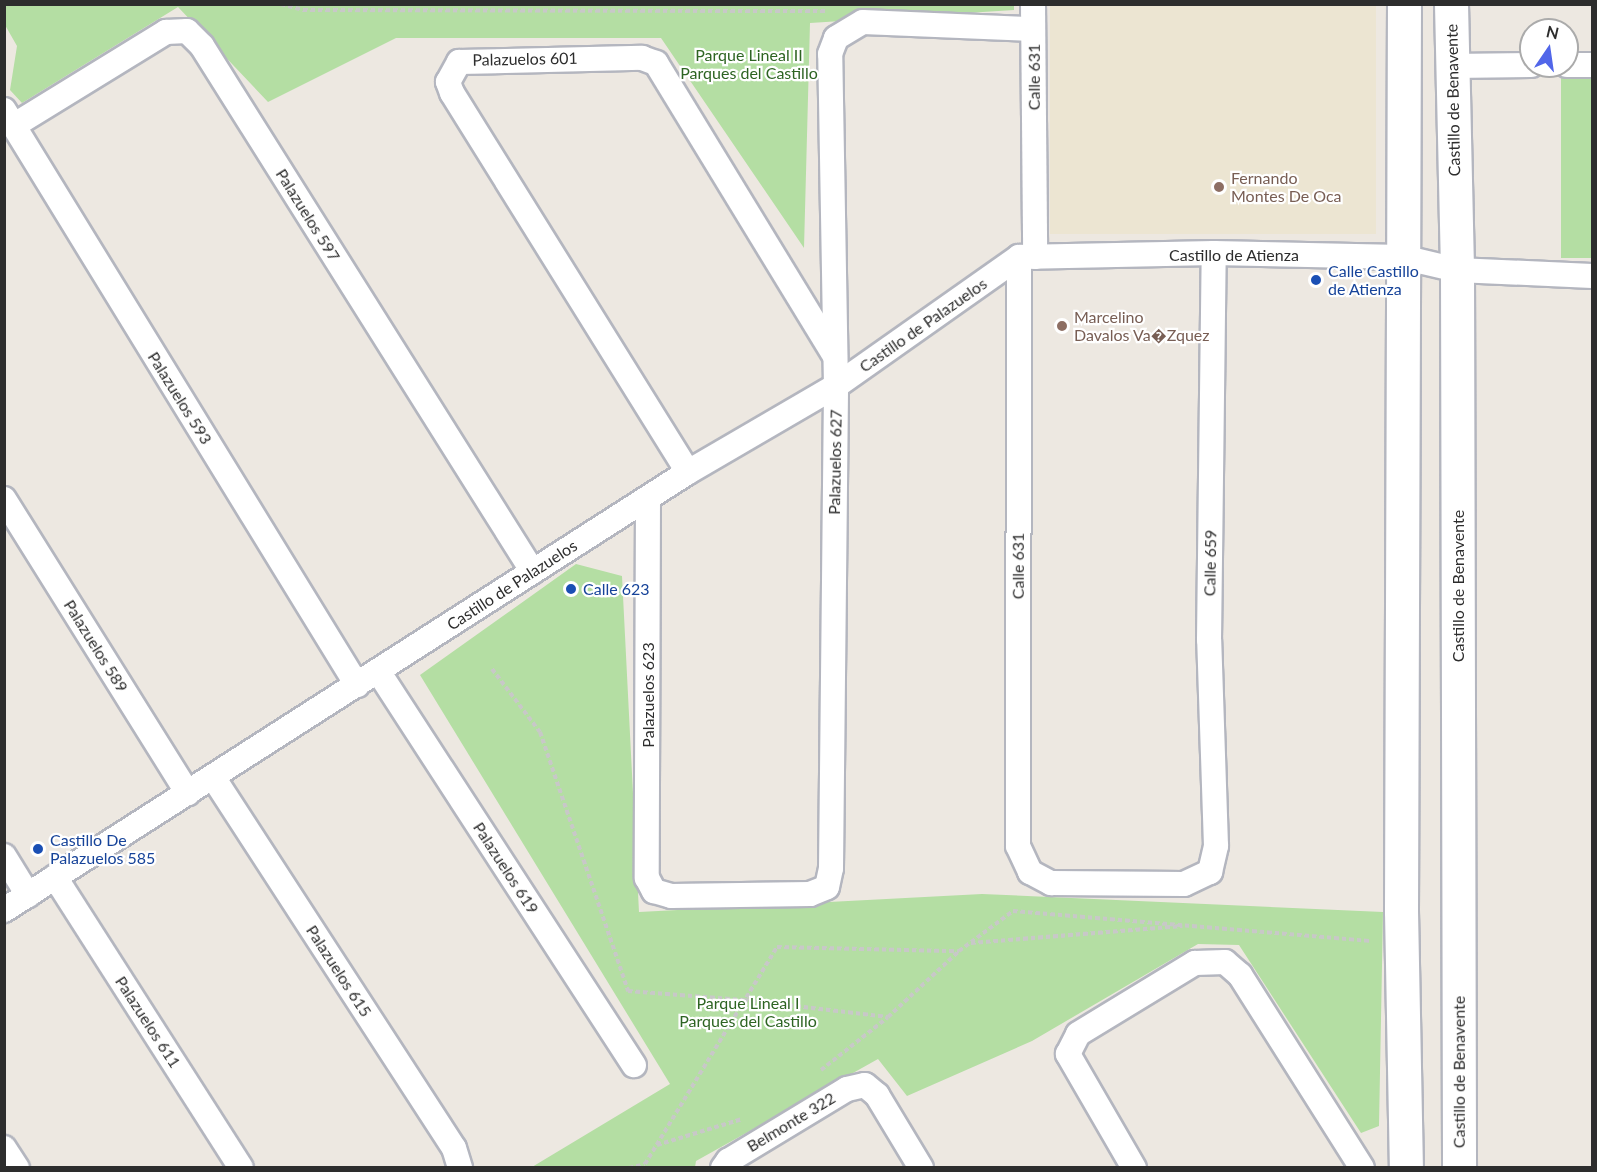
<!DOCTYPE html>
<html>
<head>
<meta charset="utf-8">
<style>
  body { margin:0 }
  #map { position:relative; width:1597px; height:1172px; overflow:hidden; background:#ede8e1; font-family:Lato,sans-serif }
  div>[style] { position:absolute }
  .education>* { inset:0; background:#ece5d2; transform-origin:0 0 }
  .green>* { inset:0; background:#b4dea3; transform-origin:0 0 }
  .path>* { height:4px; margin-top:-2px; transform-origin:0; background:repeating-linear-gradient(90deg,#c8c8c8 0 4.5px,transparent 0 7.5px) }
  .roads { filter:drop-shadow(2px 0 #b4b6bf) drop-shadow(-2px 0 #b4b6bf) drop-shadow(0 2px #b4b6bf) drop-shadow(0 -2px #b4b6bf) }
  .street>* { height:24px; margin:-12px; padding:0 12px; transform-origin:12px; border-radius:12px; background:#fff }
  .secondary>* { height:33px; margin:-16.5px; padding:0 16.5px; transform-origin:16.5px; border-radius:16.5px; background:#fff }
  .dots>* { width:16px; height:16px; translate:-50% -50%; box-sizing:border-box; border:3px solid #fff; border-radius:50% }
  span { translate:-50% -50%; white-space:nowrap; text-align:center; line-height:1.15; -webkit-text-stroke:4.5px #fff; paint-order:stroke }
  .park-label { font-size:16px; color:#2d6422 }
  .street-label { font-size:16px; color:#2d2d2d }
  .education-label { font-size:16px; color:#785e54 }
  .left { translate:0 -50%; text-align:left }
  .transit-label { font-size:16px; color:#164399 }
  .frame { position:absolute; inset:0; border:6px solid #2d2d2d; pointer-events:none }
  .north { position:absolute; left:1519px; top:18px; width:60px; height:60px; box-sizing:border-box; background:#fff; border:2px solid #ababab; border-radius:50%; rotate:13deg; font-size:16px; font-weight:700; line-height:24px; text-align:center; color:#2d2d2d }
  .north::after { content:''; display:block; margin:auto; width:21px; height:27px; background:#5166e9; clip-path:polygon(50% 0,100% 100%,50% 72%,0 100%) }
</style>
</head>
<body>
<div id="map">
  <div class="education">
    <div style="left:1050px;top:5px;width:326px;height:229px"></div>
  </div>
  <div class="green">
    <div style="clip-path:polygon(4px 5px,1014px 5px,1014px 10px,810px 23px,804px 248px,661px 38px,396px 38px,268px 102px,178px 7px,22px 103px,10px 90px,17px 46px,5px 25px)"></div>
    <div style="left:1561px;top:76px;width:31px;height:182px"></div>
    <div style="clip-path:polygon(576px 564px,622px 576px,639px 912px,982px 894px,1383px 912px,1379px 1126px,1361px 1133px,1239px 945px,1198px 944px,1032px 1041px,907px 1096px,878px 1059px,696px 1161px,695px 1167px,532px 1167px,670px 1084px,420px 675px)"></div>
  </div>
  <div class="path">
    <div style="left:281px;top:4px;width:23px;rotate:15deg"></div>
    <div style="left:303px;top:10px;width:522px;rotate:0.11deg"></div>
    <div style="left:492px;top:669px;width:79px;rotate:52.7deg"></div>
    <div style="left:540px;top:732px;width:274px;rotate:71.2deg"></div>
    <div style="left:628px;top:991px;width:116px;rotate:4.4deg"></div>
    <div style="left:744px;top:1000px;width:145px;rotate:6.7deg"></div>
    <div style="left:888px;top:1017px;width:97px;rotate:-42.9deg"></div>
    <div style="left:959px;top:951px;width:67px;rotate:-36.5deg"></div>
    <div style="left:1013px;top:911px;width:360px;rotate:4.8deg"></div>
    <div style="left:971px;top:943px;width:212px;rotate:-4.6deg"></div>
    <div style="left:821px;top:1070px;width:85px;rotate:-38.3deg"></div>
    <div style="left:657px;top:1145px;width:89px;rotate:-17deg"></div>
    <div style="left:629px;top:1168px;width:16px;rotate:-14deg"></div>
    <div style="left:645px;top:1164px;width:254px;rotate:-58.7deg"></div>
    <div style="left:777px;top:947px;width:182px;rotate:1.3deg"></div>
  </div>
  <div class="roads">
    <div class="street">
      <div style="left:1033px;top:4px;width:253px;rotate:89.5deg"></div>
      <div style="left:1567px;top:65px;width:25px"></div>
      <div style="left:1452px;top:66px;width:79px;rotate:-0.7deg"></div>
      <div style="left:4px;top:110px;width:675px;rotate:58.45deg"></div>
      <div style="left:13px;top:126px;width:180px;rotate:-31.6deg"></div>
      <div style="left:166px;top:32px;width:21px;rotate:-3deg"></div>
      <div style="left:187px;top:31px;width:21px;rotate:45deg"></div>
      <div style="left:202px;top:46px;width:621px;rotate:57.82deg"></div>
      <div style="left:1019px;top:257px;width:589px;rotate:90.1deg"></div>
      <div style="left:1018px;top:846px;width:29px;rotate:65deg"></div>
      <div style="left:1030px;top:872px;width:24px;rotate:28deg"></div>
      <div style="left:1051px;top:883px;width:133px;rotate:0.4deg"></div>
      <div style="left:1184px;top:884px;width:29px;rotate:-25deg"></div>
      <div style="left:1210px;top:872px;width:27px;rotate:-77deg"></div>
      <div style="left:1216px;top:846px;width:206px;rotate:-91.9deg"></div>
      <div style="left:1209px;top:640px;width:387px;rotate:-89.3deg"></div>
      <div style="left:1019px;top:257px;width:195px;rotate:-1.2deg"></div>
      <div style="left:1214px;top:253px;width:188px;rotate:1.2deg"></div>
      <div style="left:1402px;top:257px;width:57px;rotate:13.3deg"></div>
      <div style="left:1457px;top:270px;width:135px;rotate:2.5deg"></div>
      <div style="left:688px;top:472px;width:446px;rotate:-121.9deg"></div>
      <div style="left:452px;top:93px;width:12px;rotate:-110deg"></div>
      <div style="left:448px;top:82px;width:23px;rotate:-61deg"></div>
      <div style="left:459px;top:62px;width:183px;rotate:-1.3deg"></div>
      <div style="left:642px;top:58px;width:15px;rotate:20deg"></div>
      <div style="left:656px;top:63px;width:343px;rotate:58.6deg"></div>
      <div style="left:648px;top:498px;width:380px;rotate:90.2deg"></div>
      <div style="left:647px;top:878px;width:15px;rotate:62deg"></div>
      <div style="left:654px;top:891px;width:18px;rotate:16deg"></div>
      <div style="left:671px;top:896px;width:139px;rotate:-0.8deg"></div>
      <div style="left:810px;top:894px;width:18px;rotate:-22deg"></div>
      <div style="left:827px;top:887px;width:19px;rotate:-78deg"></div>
      <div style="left:831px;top:868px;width:482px;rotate:-89.4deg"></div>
      <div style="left:836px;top:386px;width:332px;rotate:-91deg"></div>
      <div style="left:830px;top:54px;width:17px;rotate:-69deg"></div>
      <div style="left:836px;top:38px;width:31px;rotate:-31deg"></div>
      <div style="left:863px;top:22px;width:170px;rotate:2.4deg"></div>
      <div style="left:4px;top:499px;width:347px;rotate:58deg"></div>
      <div style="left:378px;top:671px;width:470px;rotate:57deg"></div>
      <div style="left:213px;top:777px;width:442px;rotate:57deg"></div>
      <div style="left:454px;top:1148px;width:21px;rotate:73deg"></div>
      <div style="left:4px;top:856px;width:46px;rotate:58.4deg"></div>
      <div style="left:55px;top:877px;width:345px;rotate:57.4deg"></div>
      <div style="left:4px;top:910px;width:812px;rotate:-32.63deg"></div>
      <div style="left:688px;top:472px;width:171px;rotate:-30.2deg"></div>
      <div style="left:836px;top:386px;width:224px;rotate:-35.2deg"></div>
      <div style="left:4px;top:1148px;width:24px;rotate:57deg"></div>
      <div style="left:723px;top:1168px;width:9px;rotate:-54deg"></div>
      <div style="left:728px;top:1161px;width:139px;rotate:-31.2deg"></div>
      <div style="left:847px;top:1089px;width:18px;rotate:-13deg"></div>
      <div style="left:865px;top:1085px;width:16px;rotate:40deg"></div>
      <div style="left:877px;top:1095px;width:85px;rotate:58.9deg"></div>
      <div style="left:1134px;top:1168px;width:132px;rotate:-120.1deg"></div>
      <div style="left:1068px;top:1054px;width:22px;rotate:-63deg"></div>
      <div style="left:1078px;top:1034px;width:137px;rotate:-31.3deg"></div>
      <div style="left:1195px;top:963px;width:30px;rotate:-2deg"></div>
      <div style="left:1225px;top:962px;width:20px;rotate:41deg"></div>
      <div style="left:1240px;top:975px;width:228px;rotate:57.7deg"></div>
    </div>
    <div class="secondary">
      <div style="left:1404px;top:4px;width:907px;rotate:90.19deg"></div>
      <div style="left:1401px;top:911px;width:257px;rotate:88.9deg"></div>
      <div style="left:1451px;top:4px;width:266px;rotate:88.7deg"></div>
      <div style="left:1457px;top:270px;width:898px;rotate:89.87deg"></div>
    </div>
  </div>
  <div class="dots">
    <div style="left:1219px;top:187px;background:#8d6e63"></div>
    <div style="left:1316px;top:280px;background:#1a4fb4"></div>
    <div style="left:1062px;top:326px;background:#8d6e63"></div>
    <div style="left:571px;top:589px;background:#1a4fb4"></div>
    <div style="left:38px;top:849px;background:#1a4fb4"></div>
  </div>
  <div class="park-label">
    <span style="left:749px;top:64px">Parque Lineal II<br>Parques del Castillo</span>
    <span style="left:748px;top:1012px">Parque Lineal I<br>Parques del Castillo</span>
  </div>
  <div class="street-label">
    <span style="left:525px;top:59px;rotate:-1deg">Palazuelos 601</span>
    <span style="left:1034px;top:77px;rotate:-90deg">Calle 631</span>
    <span style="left:1453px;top:100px;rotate:-91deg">Castillo de Benavente</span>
    <span style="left:308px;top:215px;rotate:58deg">Palazuelos 597</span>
    <span style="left:1234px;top:255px">Castillo de Atienza</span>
    <span style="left:923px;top:325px;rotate:-35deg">Castillo de Palazuelos</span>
    <span style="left:180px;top:398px;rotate:58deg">Palazuelos 593</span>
    <span style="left:835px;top:462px;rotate:-89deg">Palazuelos 627</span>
    <span style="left:1210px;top:563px;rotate:-89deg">Calle 659</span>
    <span style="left:1018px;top:566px;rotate:-90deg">Calle 631</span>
    <span style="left:512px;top:585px;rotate:-33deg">Castillo de Palazuelos</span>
    <span style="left:1458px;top:586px;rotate:-90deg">Castillo de Benavente</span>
    <span style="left:96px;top:646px;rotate:58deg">Palazuelos 589</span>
    <span style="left:648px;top:695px;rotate:-90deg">Palazuelos 623</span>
    <span style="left:506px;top:868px;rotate:57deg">Palazuelos 619</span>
    <span style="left:339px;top:971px;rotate:57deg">Palazuelos 615</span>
    <span style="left:148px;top:1022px;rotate:57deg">Palazuelos 611</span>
    <span style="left:1459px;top:1072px;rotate:-90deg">Castillo de Benavente</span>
    <span style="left:791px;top:1122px;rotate:-31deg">Belmonte 322</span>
  </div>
  <div class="education-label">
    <span class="left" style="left:1231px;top:187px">Fernando<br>Montes De Oca</span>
    <span class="left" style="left:1074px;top:326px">Marcelino<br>Davalos Va�Zquez</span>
  </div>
  <div class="transit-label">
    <span class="left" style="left:1328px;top:280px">Calle Castillo<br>de Atienza</span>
    <span class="left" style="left:583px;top:589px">Calle 623</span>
    <span class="left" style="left:50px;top:849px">Castillo De<br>Palazuelos 585</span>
  </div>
  <div class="frame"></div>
  <div class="north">N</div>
</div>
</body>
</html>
